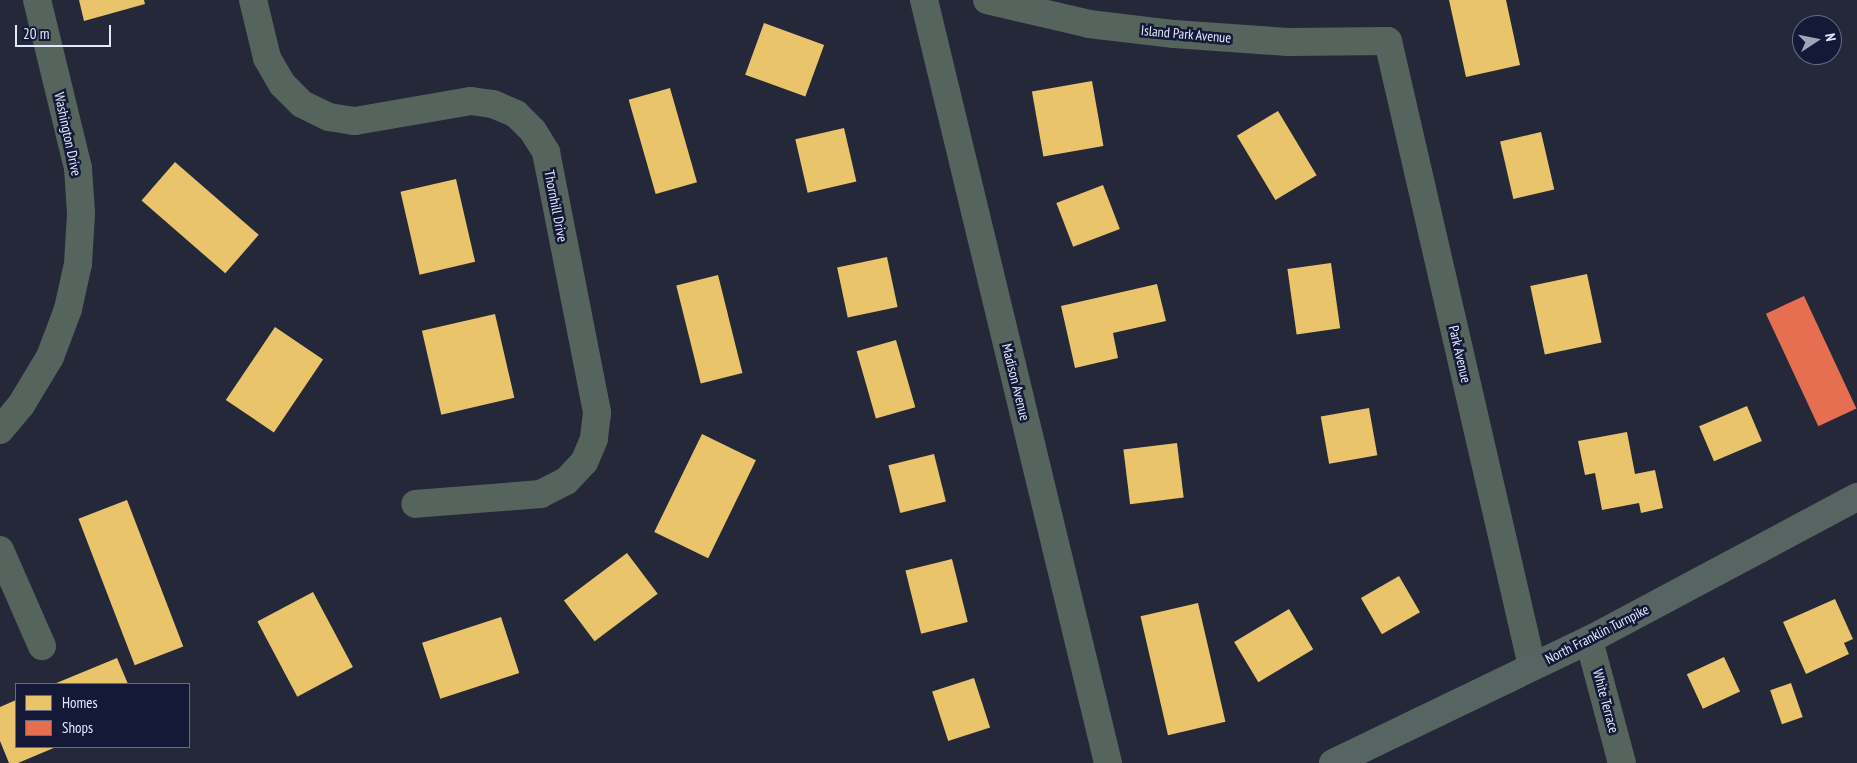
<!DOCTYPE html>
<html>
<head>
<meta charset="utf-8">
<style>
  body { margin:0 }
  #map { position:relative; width:1857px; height:763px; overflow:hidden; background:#242839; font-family:"PT Sans Narrow",sans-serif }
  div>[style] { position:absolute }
  .homes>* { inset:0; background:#e9c46a; transform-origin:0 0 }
  .shops>* { inset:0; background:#e76f51; transform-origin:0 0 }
  .minor>* { height:28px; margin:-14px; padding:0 14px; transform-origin:14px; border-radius:14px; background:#56645e }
  .major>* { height:28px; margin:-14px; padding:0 14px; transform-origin:14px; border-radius:14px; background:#566562 }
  span { translate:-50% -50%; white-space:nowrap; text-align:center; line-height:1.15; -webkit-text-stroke:5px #131936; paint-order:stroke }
  .street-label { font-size:14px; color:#e3e9fd }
  .legend { position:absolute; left:15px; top:683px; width:175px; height:65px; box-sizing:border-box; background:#131936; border:1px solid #666c86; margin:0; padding:6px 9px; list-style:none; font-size:15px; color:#e3e9fd }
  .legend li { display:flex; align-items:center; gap:10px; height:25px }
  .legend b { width:25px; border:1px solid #666c86 }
  .north { position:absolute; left:1792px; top:15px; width:50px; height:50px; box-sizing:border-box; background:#131936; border:1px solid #666c86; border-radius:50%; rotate:79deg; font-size:14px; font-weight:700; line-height:20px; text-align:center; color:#e3e9fd }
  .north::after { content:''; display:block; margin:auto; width:18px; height:22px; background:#a0a5b8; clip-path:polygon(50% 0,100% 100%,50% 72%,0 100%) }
  .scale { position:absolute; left:15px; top:25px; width:96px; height:22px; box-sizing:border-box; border:2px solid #e3e9fd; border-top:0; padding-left:6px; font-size:15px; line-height:18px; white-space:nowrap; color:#e3e9fd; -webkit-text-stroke:4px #131936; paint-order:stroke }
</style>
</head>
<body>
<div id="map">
  <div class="homes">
    <div style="clip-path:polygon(79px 0,144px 0,145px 4px,84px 21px)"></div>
    <div style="clip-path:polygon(1449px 0,1506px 0,1520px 65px,1466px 77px)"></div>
    <div style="left:764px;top:23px;width:64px;height:55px;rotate:20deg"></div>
    <div style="left:1092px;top:81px;width:66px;height:61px;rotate:80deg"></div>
    <div style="left:670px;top:88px;width:98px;height:43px;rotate:74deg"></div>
    <div style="left:1278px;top:111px;width:75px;height:48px;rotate:59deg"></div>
    <div style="left:844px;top:128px;width:55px;height:50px;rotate:77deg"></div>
    <div style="left:1541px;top:132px;width:59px;height:42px;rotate:77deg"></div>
    <div style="left:175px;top:162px;width:111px;height:51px;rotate:41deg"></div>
    <div style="left:456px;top:179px;width:85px;height:57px;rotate:77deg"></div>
    <div style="left:1103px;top:185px;width:47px;height:50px;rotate:69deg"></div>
    <div style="left:887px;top:257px;width:51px;height:51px;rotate:78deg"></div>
    <div style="left:1331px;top:263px;width:66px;height:44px;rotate:82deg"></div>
    <div style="left:1587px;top:274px;width:70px;height:58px;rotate:78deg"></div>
    <div style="left:718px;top:275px;width:101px;height:43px;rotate:76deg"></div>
    <div style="clip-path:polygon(1157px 284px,1166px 321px,1113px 333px,1118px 358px,1075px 368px,1061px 306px)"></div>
    <div style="left:495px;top:314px;width:86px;height:75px;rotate:77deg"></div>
    <div style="left:275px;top:327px;width:58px;height:88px;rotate:34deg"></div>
    <div style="left:896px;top:340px;width:70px;height:41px;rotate:74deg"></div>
    <div style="left:1747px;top:406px;width:38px;height:52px;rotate:67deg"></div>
    <div style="left:1369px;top:408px;width:48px;height:49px;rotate:80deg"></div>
    <div style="clip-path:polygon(1627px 432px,1635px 474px,1655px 470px,1663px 508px,1641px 513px,1639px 503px,1602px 510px,1595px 473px,1585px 475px,1578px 441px)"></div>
    <div style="left:702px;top:434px;width:60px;height:109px;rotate:26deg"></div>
    <div style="left:1177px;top:443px;width:55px;height:54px;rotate:83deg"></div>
    <div style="left:934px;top:454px;width:49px;height:47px;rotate:76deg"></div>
    <div style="left:127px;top:500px;width:157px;height:52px;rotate:69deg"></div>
    <div style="left:627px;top:553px;width:51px;height:79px;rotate:53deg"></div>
    <div style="left:952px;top:559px;width:65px;height:48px;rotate:76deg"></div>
    <div style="left:1399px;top:576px;width:42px;height:44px;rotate:60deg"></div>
    <div style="left:313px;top:592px;width:85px;height:63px;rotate:62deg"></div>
    <div style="clip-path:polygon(1835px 599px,1853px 639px,1844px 643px,1849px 654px,1806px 674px,1783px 622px)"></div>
    <div style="left:1198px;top:603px;width:122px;height:59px;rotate:77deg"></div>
    <div style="left:1289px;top:609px;width:47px;height:64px;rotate:59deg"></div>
    <div style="left:501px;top:617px;width:59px;height:83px;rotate:72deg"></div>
    <div style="left:1724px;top:657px;width:38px;height:41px;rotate:65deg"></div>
    <div style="clip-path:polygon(117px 658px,128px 684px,54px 684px)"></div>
    <div style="left:974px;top:678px;width:52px;height:44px;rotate:72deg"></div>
    <div style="left:1791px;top:683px;width:36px;height:22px;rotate:71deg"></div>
    <div style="clip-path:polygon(16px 700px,16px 747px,56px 747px,18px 763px,9px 763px,0 741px,0 707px)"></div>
  </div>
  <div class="shops">
    <div style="left:1804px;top:296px;width:124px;height:42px;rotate:65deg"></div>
  </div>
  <div class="minor">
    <div style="left:253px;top:0;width:60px;rotate:76.4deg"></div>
    <div style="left:267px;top:58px;width:30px;rotate:60deg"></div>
    <div style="left:282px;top:84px;width:28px;rotate:45deg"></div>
    <div style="left:302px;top:104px;width:30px;rotate:26deg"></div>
    <div style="left:329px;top:117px;width:26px;rotate:9deg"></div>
    <div style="left:355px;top:121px;width:118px;rotate:-9.8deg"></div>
    <div style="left:471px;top:101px;width:22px;rotate:8deg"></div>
    <div style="left:493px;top:104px;width:25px;rotate:23deg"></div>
    <div style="left:516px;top:114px;width:24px;rotate:45deg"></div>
    <div style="left:533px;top:131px;width:25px;rotate:58deg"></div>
    <div style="left:546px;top:152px;width:266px;rotate:78.9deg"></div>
    <div style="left:597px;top:413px;width:26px;rotate:97deg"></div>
    <div style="left:594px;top:439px;width:25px;rotate:113deg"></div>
    <div style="left:584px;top:462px;width:26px;rotate:133deg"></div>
    <div style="left:566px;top:481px;width:28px;rotate:153deg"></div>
    <div style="left:541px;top:494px;width:126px;rotate:175.5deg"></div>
    <div style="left:924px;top:0;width:785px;rotate:76.44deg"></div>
    <div style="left:987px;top:0;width:105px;rotate:13.2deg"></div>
    <div style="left:1089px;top:24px;width:86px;rotate:6.7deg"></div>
    <div style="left:1174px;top:34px;width:114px;rotate:4deg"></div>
    <div style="left:1288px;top:42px;width:100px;rotate:-0.6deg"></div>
    <div style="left:1388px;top:41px;width:641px;rotate:77.03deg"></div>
    <div style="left:0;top:430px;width:33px;rotate:-50deg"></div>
    <div style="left:21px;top:405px;width:56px;rotate:-58.9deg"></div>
    <div style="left:50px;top:357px;width:51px;rotate:-69.4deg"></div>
    <div style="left:68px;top:309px;width:46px;rotate:-77.5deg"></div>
    <div style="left:78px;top:264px;width:51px;rotate:-86.6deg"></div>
    <div style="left:81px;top:213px;width:45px;rotate:-93.8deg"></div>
    <div style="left:78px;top:168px;width:173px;rotate:-103.7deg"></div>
    <div style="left:0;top:550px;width:105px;rotate:66.4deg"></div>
    <div style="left:1589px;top:640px;width:127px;rotate:75deg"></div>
  </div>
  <div class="major">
    <div style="left:1333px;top:763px;width:284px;rotate:-25.7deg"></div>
    <div style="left:1589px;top:640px;width:304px;rotate:-28.1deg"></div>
  </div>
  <div class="street-label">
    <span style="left:1186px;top:34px;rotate:5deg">Island Park Avenue</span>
    <span style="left:68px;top:134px;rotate:78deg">Washington Drive</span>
    <span style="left:556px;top:206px;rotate:79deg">Thornhill Drive</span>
    <span style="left:1460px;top:354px;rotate:77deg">Park Avenue</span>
    <span style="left:1016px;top:382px;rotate:76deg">Madison Avenue</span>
    <span style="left:1597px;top:634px;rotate:-27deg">North Franklin Turnpike</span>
    <span style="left:1606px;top:701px;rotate:75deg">White Terrace</span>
  </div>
  <ul class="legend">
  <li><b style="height:14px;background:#e9c46a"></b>Homes</li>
  <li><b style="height:14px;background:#e76f51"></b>Shops</li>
  </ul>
  <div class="north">N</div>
  <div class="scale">20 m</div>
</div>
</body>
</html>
